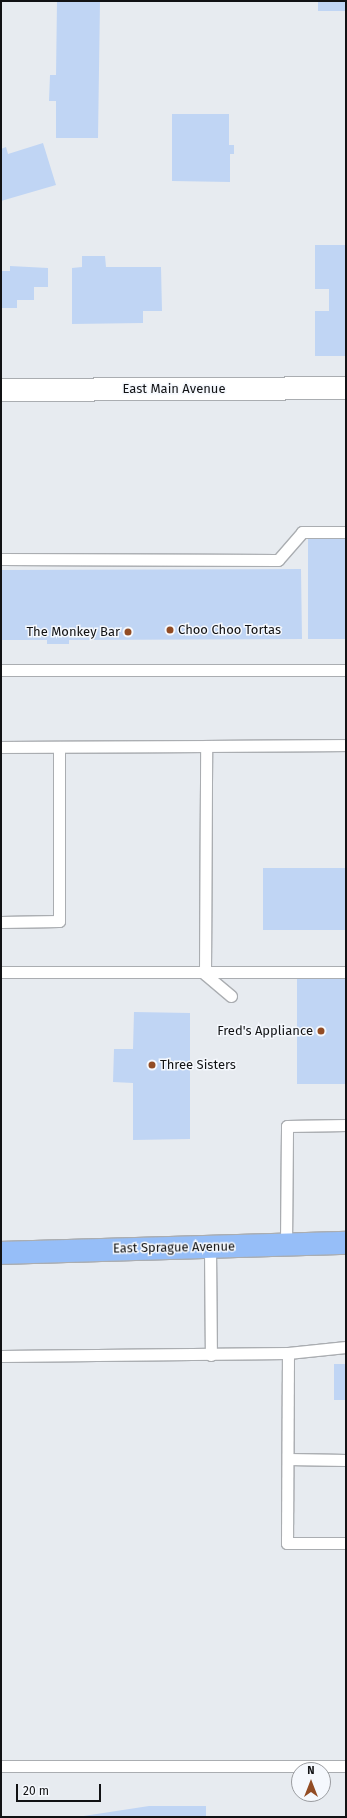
<!DOCTYPE html>
<html>
<head>
<meta charset="utf-8">
<style>
  body { margin:0 }
  #map { position:relative; width:347px; height:1818px; overflow:hidden; background:#e7ebf0; font-family:"Fira Sans",sans-serif }
  div>[style] { position:absolute }
  .building>* { inset:0; background:#c0d5f4; transform-origin:0 0 }
  .roads { filter:drop-shadow(1px 0 #aaadb1) drop-shadow(-1px 0 #aaadb1) drop-shadow(0 1px #aaadb1) drop-shadow(0 -1px #aaadb1) }
  .lane>* { height:11px; margin:-5.5px; padding:0 5.5px; transform-origin:5.5px; border-radius:5.5px; background:#fff }
  .street>* { height:22px; margin:-11px; padding:0 11px; transform-origin:11px; border-radius:11px; background:#fff }
  .primary>* { height:22px; margin:-11px; padding:0 11px; transform-origin:11px; border-radius:11px; background:#96bef8 }
  .dots>* { width:11px; height:11px; translate:-50% -50%; box-sizing:border-box; border:2px solid #f5f8fd; border-radius:50% }
  span { translate:-50% -50%; white-space:nowrap; text-align:center; line-height:1.15; -webkit-text-stroke:3px #f5f8fd; paint-order:stroke }
  .street-label { font-size:13px; color:#111214 }
  .poi-label { font-size:13px; color:#111214 }
  .left { translate:0 -50%; text-align:left }
  .right { translate:-100% -50%; text-align:right }
  .frame { position:absolute; inset:0; border:2px solid #111214; pointer-events:none }
  .north { position:absolute; left:291px; top:1762px; width:40px; height:40px; box-sizing:border-box; background:#f5f8fd; border:1px solid #9a9ca0; border-radius:50%; rotate:0deg; font-size:11px; font-weight:700; line-height:16px; text-align:center; color:#111214 }
  .north::after { content:''; display:block; margin:auto; width:14px; height:18px; background:#924c24; clip-path:polygon(50% 0,100% 100%,50% 72%,0 100%) }
  .scale { position:absolute; left:16px; top:1784px; width:85px; height:18px; box-sizing:border-box; border:2px solid #111214; border-top:0; padding-left:5px; font-size:12px; line-height:14px; white-space:nowrap; color:#111214; -webkit-text-stroke:3px #f5f8fd; paint-order:stroke }
</style>
</head>
<body>
<div id="map">
  <div class="building">
    <div style="clip-path:polygon(57px 1px,100px 1px,98px 138px,56px 138px,56px 101px,49px 101px,50px 75px,56px 75px)"></div>
    <div style="left:318px;top:1px;width:28px;height:10px"></div>
    <div style="clip-path:polygon(172px 114px,229px 114px,229px 145px,234px 145px,234px 154px,230px 154px,230px 182px,172px 181px)"></div>
    <div style="clip-path:polygon(43px 143px,56px 185px,1px 201px,1px 149px,6px 147px,8px 154px)"></div>
    <div style="clip-path:polygon(315px 245px,346px 245px,346px 356px,315px 356px,315px 311px,329px 311px,329px 289px,315px 289px)"></div>
    <div style="clip-path:polygon(82px 256px,105px 256px,106px 267px,161px 267px,162px 311px,143px 311px,143px 323px,72px 324px,72px 268px,82px 267px)"></div>
    <div style="clip-path:polygon(10px 266px,48px 268px,48px 287px,34px 287px,34px 300px,17px 300px,17px 308px,1px 308px,1px 271px,10px 271px)"></div>
    <div style="left:308px;top:537px;width:38px;height:102px"></div>
    <div style="clip-path:polygon(301px 569px,302px 639px,69px 640px,69px 644px,47px 644px,47px 640px,1px 640px,1px 570px)"></div>
    <div style="left:346px;top:868px;width:62px;height:83px;rotate:90deg"></div>
    <div style="left:297px;top:979px;width:49px;height:105px"></div>
    <div style="clip-path:polygon(134px 1012px,190px 1013px,190px 1139px,133px 1140px,133px 1083px,113px 1082px,114px 1049px,133px 1049px)"></div>
    <div style="left:334px;top:1364px;width:12px;height:36px"></div>
    <div style="clip-path:polygon(149px 1806px,206px 1806px,206px 1817px,77px 1817px)"></div>
  </div>
  <div class="roads">
    <div class="lane">
      <div style="left:1px;top:559px;width:277px;rotate:0.2deg"></div>
      <div style="left:278px;top:560px;width:37px;rotate:-49deg"></div>
      <div style="left:302px;top:532px;width:44px"></div>
      <div style="left:1px;top:670px;width:345px"></div>
      <div style="left:1px;top:747px;width:205px;rotate:-0.3deg"></div>
      <div style="left:1px;top:922px;width:58px;rotate:-1deg"></div>
      <div style="left:59px;top:921px;width:174px;rotate:-90deg"></div>
      <div style="left:1px;top:972px;width:345px"></div>
      <div style="left:231px;top:996px;width:34px;rotate:-140deg"></div>
      <div style="left:205px;top:974px;width:228px;rotate:-89.7deg"></div>
      <div style="left:206px;top:746px;width:140px;rotate:-0.4deg"></div>
      <div style="left:286px;top:1245px;width:119px;rotate:-89.5deg"></div>
      <div style="left:287px;top:1126px;width:59px;rotate:-1deg"></div>
      <div style="left:210px;top:1248px;width:107px;rotate:89.5deg"></div>
      <div style="left:288px;top:1353px;width:190px;rotate:90.3deg"></div>
      <div style="left:287px;top:1543px;width:59px"></div>
      <div style="left:1px;top:1356px;width:287px;rotate:-0.6deg"></div>
      <div style="left:288px;top:1353px;width:58px;rotate:-5.9deg"></div>
      <div style="left:288px;top:1459px;width:58px;rotate:1deg"></div>
      <div style="left:1px;top:1766px;width:345px"></div>
    </div>
    <div class="street">
      <div style="left:1px;top:390px;width:345px;rotate:-0.3deg"></div>
    </div>
    <div class="primary">
      <div style="left:1px;top:1253px;width:345px;rotate:-1.7deg"></div>
    </div>
  </div>
  <div class="dots">
    <div style="left:170px;top:630px;background:#924c24"></div>
    <div style="left:128px;top:632px;background:#924c24"></div>
    <div style="left:321px;top:1031px;background:#924c24"></div>
    <div style="left:152px;top:1065px;background:#924c24"></div>
  </div>
  <div class="street-label">
    <span style="left:174px;top:389px">East Main Avenue</span>
    <span style="left:174px;top:1248px;rotate:-1deg">East Sprague Avenue</span>
  </div>
  <div class="poi-label">
    <span class="left" style="left:178px;top:630px">Choo Choo Tortas</span>
    <span class="right" style="left:120px;top:632px">The Monkey Bar</span>
    <span class="right" style="left:313px;top:1031px">Fred's Appliance</span>
    <span class="left" style="left:160px;top:1065px">Three Sisters</span>
  </div>
  <div class="frame"></div>
  <div class="north">N</div>
  <div class="scale">20 m</div>
</div>
</body>
</html>
